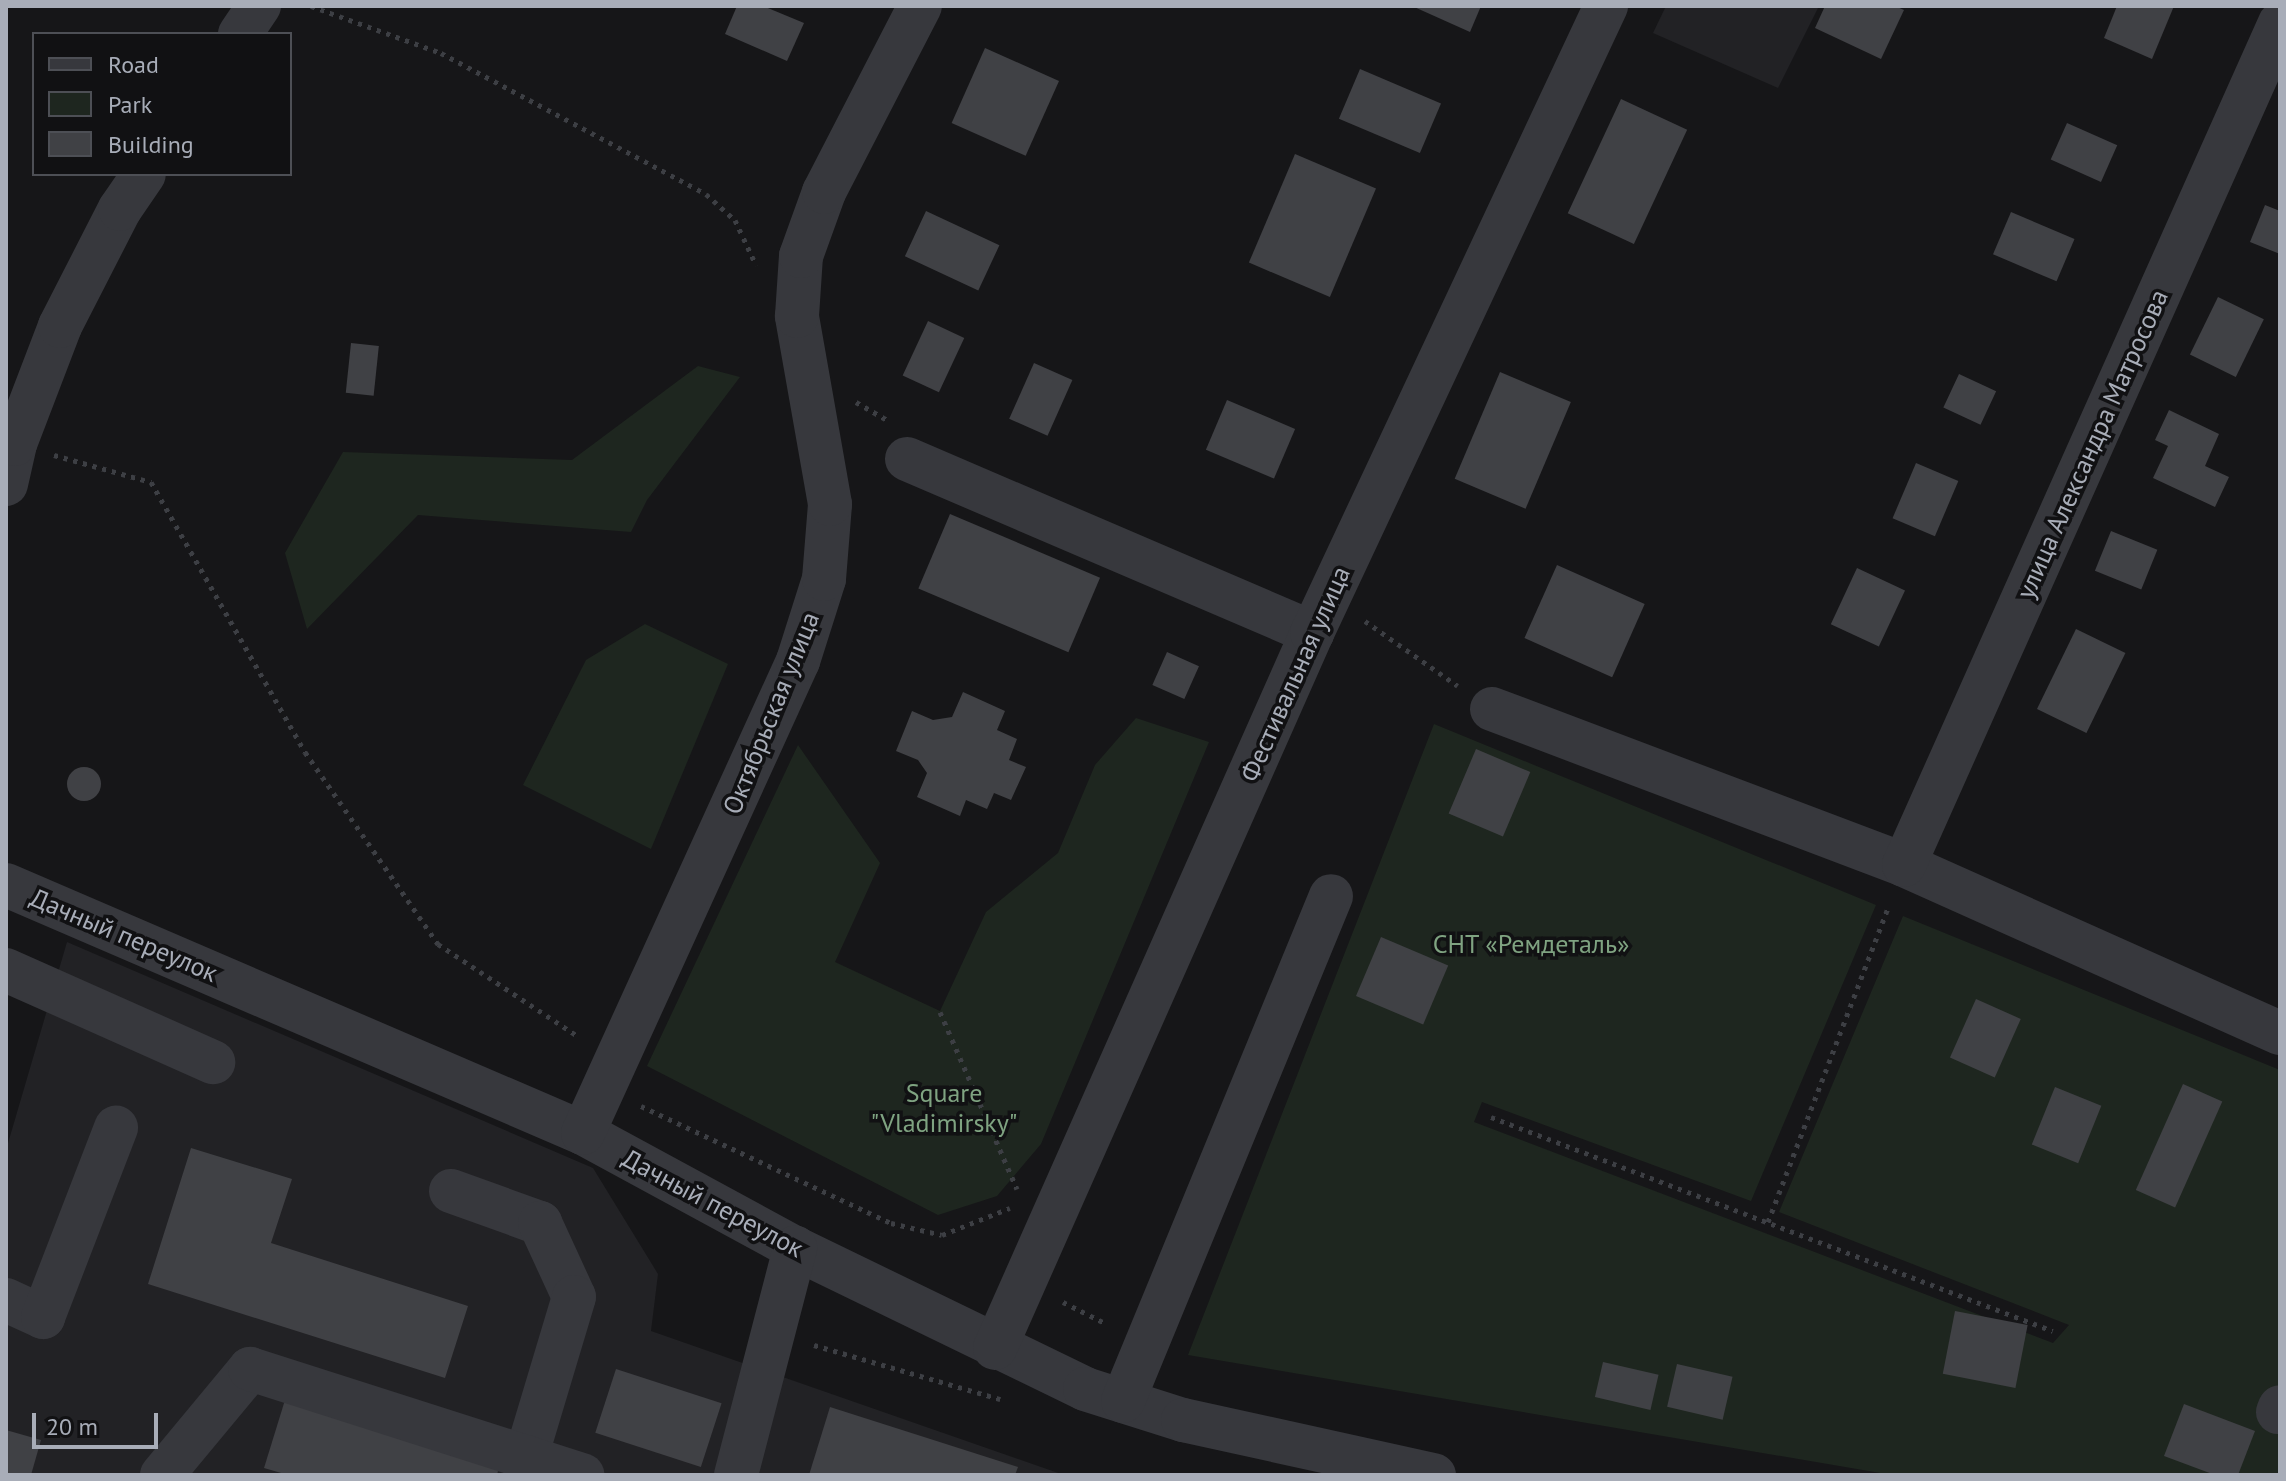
<!DOCTYPE html>
<html>
<head>
<meta charset="utf-8">
<style>
  body { margin:0 }
  #map { position:relative; width:2286px; height:1481px; overflow:hidden; background:#161618; font-family:"PT Sans",sans-serif }
  div>[style] { position:absolute }
  .built>* { inset:0; background:#222225 }
  .green>* { inset:0; background:#1e261f }
  .building>* { inset:0; background:#404145; transform-origin:0 0 }
  .round { border-radius:50% }
  .path>* { height:5px; margin-top:-2.5px; transform-origin:0; background:repeating-linear-gradient(90deg,#3d3f44 0 4px,transparent 0 10px) }
  .minor>* { height:44px; margin:-22px; padding:0 22px; transform-origin:22px; border-radius:22px; background:#37383d }
  span { translate:-50% -50%; white-space:nowrap; text-align:center; line-height:1.15; -webkit-text-stroke:7px #111113; paint-order:stroke }
  .street-label { font-size:26px; color:#a8adb8 }
  .park-label { font-size:26px; color:#7fa381 }
  .frame { position:absolute; inset:0; border:8px solid #a8adb8; pointer-events:none }
  .legend { position:absolute; left:32px; top:32px; width:260px; height:144px; box-sizing:border-box; background:#111113; border:2px solid #4d4f55; margin:0; padding:10px 14px; list-style:none; font-size:24px; color:#a8adb8 }
  .legend li { display:flex; align-items:center; gap:16px; height:40px }
  .legend b { width:40px; border:2px solid #4d4f55 }
  .scale { position:absolute; left:32px; top:1413px; width:126px; height:36px; box-sizing:border-box; border:4px solid #a8adb8; border-top:0; padding-left:10px; font-size:24px; line-height:28px; white-space:nowrap; color:#a8adb8; -webkit-text-stroke:6px #111113; paint-order:stroke }
</style>
</head>
<body>
<div id="map">
  <div class="built">
    <div style="clip-path:polygon(1666px 6px,1819px 6px,1778px 88px,1653px 33px)"></div>
    <div style="clip-path:polygon(67px 942px,593px 1168px,658px 1274px,651px 1331px,1064px 1475px,6px 1475px,6px 1150px)"></div>
  </div>
  <div class="green">
    <div style="clip-path:polygon(698px 366px,740px 377px,647px 500px,631px 532px,418px 515px,307px 629px,285px 553px,343px 452px,572px 460px)"></div>
    <div style="clip-path:polygon(645px 624px,728px 664px,651px 849px,523px 785px,586px 660px)"></div>
    <div style="clip-path:polygon(1136px 718px,1209px 742px,1041px 1144px,997px 1196px,938px 1215px,647px 1066px,798px 745px,880px 863px,835px 962px,940px 1011px,986px 912px,1058px 853px,1095px 765px)"></div>
    <div style="clip-path:polygon(1434px 724px,1876px 905px,1751px 1201px,1482px 1102px,1474px 1122px,2053px 1343px,2069px 1325px,1779px 1212px,1903px 916px,2280px 1070px,2280px 1475px,1892px 1475px,1188px 1355px)"></div>
  </div>
  <div class="building">
    <div style="clip-path:polygon(737px 6px,763px 6px,804px 23px,787px 61px,725px 34px)"></div>
    <div style="clip-path:polygon(1412px 6px,1481px 6px,1470px 32px)"></div>
    <div style="clip-path:polygon(1825px 6px,1895px 6px,1904px 10px,1881px 59px,1815px 28px)"></div>
    <div style="clip-path:polygon(2117px 6px,2174px 6px,2152px 59px,2104px 38px)"></div>
    <div style="left:985px;top:48px;width:81px;height:82px;rotate:24deg"></div>
    <div style="left:1360px;top:69px;width:88px;height:54px;rotate:23deg"></div>
    <div style="left:1621px;top:99px;width:73px;height:126px;rotate:25deg"></div>
    <div style="left:2067px;top:123px;width:55px;height:40px;rotate:24deg"></div>
    <div style="left:1295px;top:154px;width:88px;height:118px;rotate:23deg"></div>
    <div style="clip-path:polygon(2265px 205px,2280px 211px,2280px 254px,2250px 242px)"></div>
    <div style="left:926px;top:211px;width:81px;height:50px;rotate:25deg"></div>
    <div style="left:2011px;top:212px;width:69px;height:46px;rotate:23deg"></div>
    <div style="left:2218px;top:297px;width:51px;height:64px;rotate:26deg"></div>
    <div style="left:928px;top:321px;width:40px;height:60px;rotate:25deg"></div>
    <div style="left:351px;top:343px;width:28px;height:50px;rotate:6deg"></div>
    <div style="left:1034px;top:363px;width:42px;height:61px;rotate:24deg"></div>
    <div style="left:1500px;top:372px;width:77px;height:116px;rotate:23deg"></div>
    <div style="left:1959px;top:374px;width:41px;height:37px;rotate:25deg"></div>
    <div style="left:1227px;top:400px;width:74px;height:54px;rotate:23deg"></div>
    <div style="clip-path:polygon(2169px 410px,2219px 434px,2205px 466px,2229px 477px,2215px 507px,2153px 478px,2168px 446px,2155px 440px)"></div>
    <div style="left:1916px;top:463px;width:46px;height:60px;rotate:23deg"></div>
    <div style="left:950px;top:514px;width:163px;height:81px;rotate:23deg"></div>
    <div style="left:2111px;top:531px;width:50px;height:43px;rotate:22deg"></div>
    <div style="left:1557px;top:565px;width:96px;height:80px;rotate:24deg"></div>
    <div style="left:1857px;top:568px;width:53px;height:62px;rotate:25deg"></div>
    <div style="left:2076px;top:629px;width:55px;height:89px;rotate:26deg"></div>
    <div style="left:1167px;top:652px;width:35px;height:36px;rotate:24deg"></div>
    <div style="clip-path:polygon(963px 692px,1005px 711px,997px 730px,1017px 739px,1009px 760px,1026px 767px,1011px 800px,994px 793px,987px 809px,966px 800px,960px 816px,917px 797px,927px 773px,918px 760px,896px 751px,912px 711px,933px 720px,952px 717px)"></div>
    <div style="left:1476px;top:749px;width:59px;height:70px;rotate:23deg"></div>
    <div class="round" style="left:67px;top:767px;width:34px;height:34px"></div>
    <div style="left:1381px;top:937px;width:73px;height:64px;rotate:23deg"></div>
    <div style="left:1976px;top:999px;width:49px;height:64px;rotate:24deg"></div>
    <div style="left:2183px;top:1084px;width:43px;height:116px;rotate:24deg"></div>
    <div style="left:2055px;top:1087px;width:50px;height:62px;rotate:22deg"></div>
    <div style="clip-path:polygon(191px 1148px,292px 1179px,271px 1243px,468px 1306px,445px 1378px,148px 1284px)"></div>
    <div style="left:1955px;top:1311px;width:74px;height:64px;rotate:11deg"></div>
    <div style="left:1603px;top:1362px;width:57px;height:36px;rotate:13deg"></div>
    <div style="left:1677px;top:1364px;width:57px;height:44px;rotate:13deg"></div>
    <div style="left:616px;top:1369px;width:111px;height:67px;rotate:18deg"></div>
    <div style="clip-path:polygon(285px 1400px,499px 1467px,497px 1475px,288px 1475px,264px 1468px)"></div>
    <div style="clip-path:polygon(2184px 1404px,2255px 1431px,2238px 1475px,2215px 1475px,2164px 1456px)"></div>
    <div style="clip-path:polygon(830px 1407px,1018px 1467px,1015px 1475px,809px 1475px)"></div>
    <div style="clip-path:polygon(6px 1430px,41px 1440px,31px 1475px,6px 1475px)"></div>
  </div>
  <div class="path">
    <div style="left:311px;top:6px;width:138px;rotate:19.9deg"></div>
    <div style="left:441px;top:53px;width:300px;rotate:28deg"></div>
    <div style="left:706px;top:194px;width:39px;rotate:42deg"></div>
    <div style="left:735px;top:220px;width:50px;rotate:65deg"></div>
    <div style="left:856px;top:402px;width:38px;rotate:30deg"></div>
    <div style="left:54px;top:455px;width:101px;rotate:15.6deg"></div>
    <div style="left:151px;top:482px;width:311px;rotate:60.3deg"></div>
    <div style="left:305px;top:752px;width:234px;rotate:55.3deg"></div>
    <div style="left:438px;top:944px;width:169px;rotate:33.4deg"></div>
    <div style="left:1365px;top:621px;width:113px;rotate:35deg"></div>
    <div style="left:940px;top:1012px;width:193px;rotate:66.5deg"></div>
    <div style="left:641px;top:1106px;width:276px;rotate:25.1deg"></div>
    <div style="left:891px;top:1223px;width:52px;rotate:13.2deg"></div>
    <div style="left:942px;top:1235px;width:73px;rotate:-21.7deg"></div>
    <div style="left:1491px;top:1117px;width:601px;rotate:20.85deg"></div>
    <div style="left:1768px;top:1222px;width:339px;rotate:-69.1deg"></div>
    <div style="left:1063px;top:1302px;width:49px;rotate:26.6deg"></div>
    <div style="left:814px;top:1345px;width:194px;rotate:16.2deg"></div>
  </div>
  <div class="minor">
    <div style="left:240px;top:34px;width:34px;rotate:-56deg"></div>
    <div style="left:907px;top:459px;width:441px;rotate:23.2deg"></div>
    <div style="left:6px;top:484px;width:41px;rotate:-77.3deg"></div>
    <div style="left:15px;top:444px;width:126px;rotate:-69.1deg"></div>
    <div style="left:60px;top:326px;width:131px;rotate:-62.9deg"></div>
    <div style="left:120px;top:209px;width:42px;rotate:-55.6deg"></div>
    <div style="left:1492px;top:709px;width:441px;rotate:20.7deg"></div>
    <div style="left:1904px;top:865px;width:412px;rotate:24.1deg"></div>
    <div style="left:1904px;top:865px;width:922px;rotate:-65.94deg"></div>
    <div style="left:6px;top:885px;width:628px;rotate:23.26deg"></div>
    <div style="left:583px;top:1133px;width:241px;rotate:28.5deg"></div>
    <div style="left:795px;top:1248px;width:322px;rotate:25.9deg"></div>
    <div style="left:1085px;top:1389px;width:103px;rotate:17.6deg"></div>
    <div style="left:1183px;top:1420px;width:257px;rotate:12.4deg"></div>
    <div style="left:6px;top:970px;width:227px;rotate:24deg"></div>
    <div style="left:583px;top:1133px;width:519px;rotate:-65.51deg"></div>
    <div style="left:798px;top:661px;width:86px;rotate:-72.4deg"></div>
    <div style="left:824px;top:579px;width:75px;rotate:-85.4deg"></div>
    <div style="left:830px;top:504px;width:191px;rotate:-100deg"></div>
    <div style="left:797px;top:316px;width:60px;rotate:-86.2deg"></div>
    <div style="left:801px;top:256px;width:68px;rotate:-70.2deg"></div>
    <div style="left:824px;top:192px;width:209px;rotate:-62.7deg"></div>
    <div style="left:451px;top:1191px;width:95px;rotate:19.8deg"></div>
    <div style="left:540px;top:1223px;width:81px;rotate:65.3deg"></div>
    <div style="left:574px;top:1297px;width:167px;rotate:106.7deg"></div>
    <div style="left:6px;top:1300px;width:41px;rotate:24.7deg"></div>
    <div style="left:43px;top:1317px;width:203px;rotate:-68.9deg"></div>
    <div style="left:995px;top:1348px;width:782px;rotate:-66.09deg"></div>
    <div style="left:1312px;top:633px;width:693px;rotate:-64.88deg"></div>
    <div style="left:1123px;top:1401px;width:546px;rotate:-67.61deg"></div>
    <div style="left:2278px;top:1412px;width:5px;rotate:-68deg"></div>
    <div style="left:162px;top:1475px;width:138px;rotate:-50.3deg"></div>
    <div style="left:250px;top:1369px;width:349px;rotate:17.7deg"></div>
    <div style="left:736px;top:1475px;width:235px;rotate:-75.4deg"></div>
  </div>
  <div class="street-label">
    <span style="left:2092px;top:444px;rotate:-66deg">улица Александра Матросова</span>
    <span style="left:1295px;top:674px;rotate:-66deg">Фестивальная улица</span>
    <span style="left:771px;top:713px;rotate:-68deg">Октябрьская улица</span>
    <span style="left:124px;top:935px;rotate:23deg">Дачный переулок</span>
    <span style="left:713px;top:1203px;rotate:28deg">Дачный переулок</span>
  </div>
  <div class="park-label">
    <span style="left:1531px;top:944px">СНТ «Ремдеталь»</span>
    <span style="left:944px;top:1108px">Square<br>"Vladimirsky"</span>
  </div>
  <div class="frame"></div>
  <ul class="legend">
  <li><b style="height:10px;background:#37383d"></b>Road</li>
  <li><b style="height:22px;background:#1e261f"></b>Park</li>
  <li><b style="height:22px;background:#404145"></b>Building</li>
  </ul>
  <div class="scale">20 m</div>
</div>
</body>
</html>
